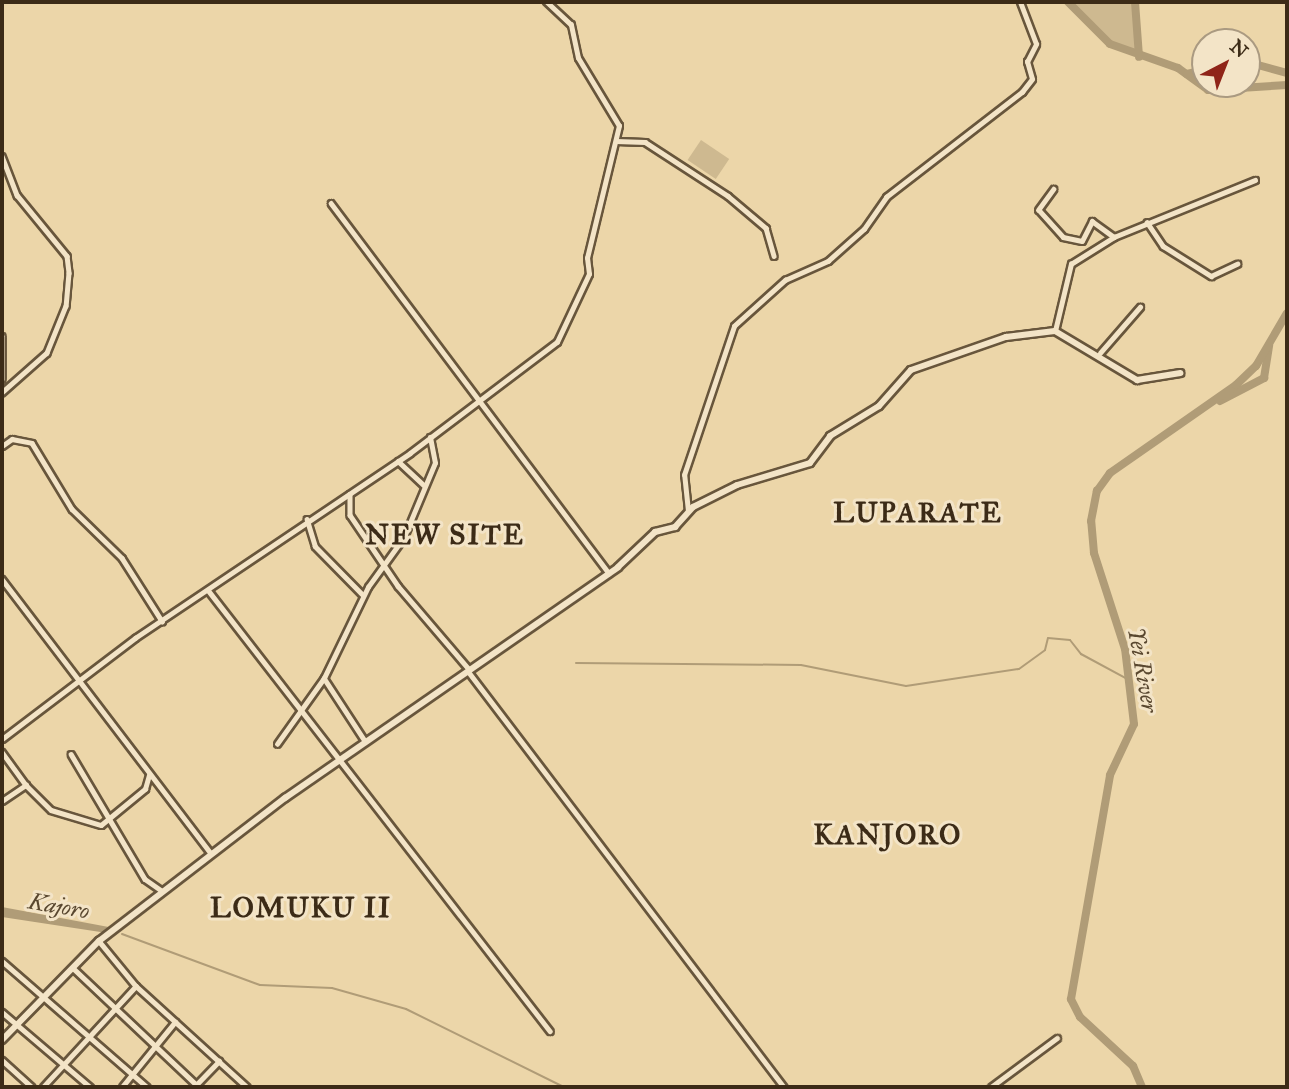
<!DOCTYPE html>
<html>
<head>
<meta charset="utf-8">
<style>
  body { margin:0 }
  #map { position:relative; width:1289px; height:1089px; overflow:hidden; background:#ecd6a9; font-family:"IM FELL Great Primer",serif }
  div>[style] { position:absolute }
  .green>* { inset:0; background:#ceb990; transform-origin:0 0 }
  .water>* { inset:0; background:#b09c77 }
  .stream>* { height:2px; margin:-1px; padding:0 1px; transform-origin:1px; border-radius:1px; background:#b09c77 }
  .river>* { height:8px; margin:-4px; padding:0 4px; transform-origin:4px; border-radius:4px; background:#b09c77 }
  .roads { filter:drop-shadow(2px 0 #68563c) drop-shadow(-2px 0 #68563c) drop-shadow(0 2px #68563c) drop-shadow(0 -2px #68563c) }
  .street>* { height:4.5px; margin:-2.25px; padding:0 2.25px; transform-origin:2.25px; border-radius:2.25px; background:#f3e4c7 }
  .secondary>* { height:6px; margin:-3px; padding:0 3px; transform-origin:3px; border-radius:3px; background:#f3e4c7 }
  span { translate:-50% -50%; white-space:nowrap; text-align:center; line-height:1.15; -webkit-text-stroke:6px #f3e4c7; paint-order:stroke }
  .water-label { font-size:23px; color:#59472f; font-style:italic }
  .district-label { font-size:28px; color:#3c2b17; font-weight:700; letter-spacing:2px }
  .frame { position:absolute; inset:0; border:4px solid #3c2b17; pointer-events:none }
  .north { position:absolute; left:1191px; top:28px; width:70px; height:70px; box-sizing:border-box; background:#f3e4c7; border:2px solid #aa9a81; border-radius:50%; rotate:42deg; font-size:19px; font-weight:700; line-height:28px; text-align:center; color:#3c2b17 }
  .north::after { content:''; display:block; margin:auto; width:24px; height:32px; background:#8f2418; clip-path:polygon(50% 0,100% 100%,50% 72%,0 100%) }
</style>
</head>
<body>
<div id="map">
  <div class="green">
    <div style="clip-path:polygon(1068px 2px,1135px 2px,1139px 57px,1110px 44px)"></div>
    <div style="left:701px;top:140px;width:34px;height:24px;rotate:34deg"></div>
  </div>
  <div class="water">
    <div style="clip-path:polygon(2px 907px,114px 928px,107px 933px,2px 917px)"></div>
  </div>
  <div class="stream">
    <div style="left:576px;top:663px;width:225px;rotate:0.5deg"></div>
    <div style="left:801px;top:665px;width:107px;rotate:11.3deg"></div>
    <div style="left:906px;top:686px;width:114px;rotate:-8.6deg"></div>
    <div style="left:1019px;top:669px;width:32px;rotate:-36deg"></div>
    <div style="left:1045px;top:650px;width:12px;rotate:-76deg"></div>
    <div style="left:1048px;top:638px;width:22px;rotate:5deg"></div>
    <div style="left:1070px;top:640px;width:18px;rotate:52deg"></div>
    <div style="left:1081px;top:654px;width:55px;rotate:28.4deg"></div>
    <div style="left:122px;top:934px;width:147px;rotate:20.3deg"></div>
    <div style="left:260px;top:985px;width:72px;rotate:2.4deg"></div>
    <div style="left:332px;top:988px;width:77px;rotate:15.8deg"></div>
    <div style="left:406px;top:1009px;width:176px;rotate:26.3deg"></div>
  </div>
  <div class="river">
    <div style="left:1068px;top:2px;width:59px;rotate:45deg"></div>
    <div style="left:1110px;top:44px;width:72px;rotate:19.4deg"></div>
    <div style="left:1178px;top:68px;width:37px;rotate:36deg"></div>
    <div style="left:1208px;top:90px;width:79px;rotate:-3.6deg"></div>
    <div style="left:1135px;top:2px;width:55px;rotate:85.8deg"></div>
    <div style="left:1247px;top:62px;width:41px;rotate:15.4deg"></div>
    <div style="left:1187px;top:74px;width:18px;rotate:-13deg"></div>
    <div style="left:1220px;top:401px;width:50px;rotate:-27.6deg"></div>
    <div style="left:1264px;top:378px;width:33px;rotate:-81deg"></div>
    <div style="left:1142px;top:1087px;width:23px;rotate:-113deg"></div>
    <div style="left:1133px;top:1066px;width:72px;rotate:-137.2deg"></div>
    <div style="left:1080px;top:1017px;width:20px;rotate:-117deg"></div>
    <div style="left:1071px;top:999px;width:227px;rotate:-80.1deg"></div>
    <div style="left:1110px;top:775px;width:56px;rotate:-64.8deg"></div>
    <div style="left:1134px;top:724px;width:76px;rotate:-96.8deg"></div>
    <div style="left:1125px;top:649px;width:101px;rotate:-107.9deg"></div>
    <div style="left:1094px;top:553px;width:32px;rotate:-95deg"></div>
    <div style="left:1091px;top:521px;width:31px;rotate:-79deg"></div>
    <div style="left:1097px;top:491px;width:22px;rotate:-54deg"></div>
    <div style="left:1110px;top:473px;width:154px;rotate:-34.9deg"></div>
    <div style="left:1236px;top:385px;width:28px;rotate:-44deg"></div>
    <div style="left:1256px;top:366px;width:61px;rotate:-59.7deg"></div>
  </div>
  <div class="roads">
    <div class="street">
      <div style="left:616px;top:141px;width:29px;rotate:2deg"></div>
      <div style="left:645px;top:142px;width:99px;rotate:33deg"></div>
      <div style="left:728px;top:196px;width:50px;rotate:40.1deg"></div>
      <div style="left:766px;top:228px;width:29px;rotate:74deg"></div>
      <div style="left:2px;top:156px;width:42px;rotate:69deg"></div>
      <div style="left:17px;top:195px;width:79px;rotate:50.7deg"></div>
      <div style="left:67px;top:256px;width:17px;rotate:83deg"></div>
      <div style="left:69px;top:273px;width:33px;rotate:95deg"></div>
      <div style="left:66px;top:306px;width:51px;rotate:112deg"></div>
      <div style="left:47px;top:353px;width:60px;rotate:138.4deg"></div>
      <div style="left:1054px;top:189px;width:26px;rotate:126deg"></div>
      <div style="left:1039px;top:210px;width:36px;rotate:48deg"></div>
      <div style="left:1063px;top:237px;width:19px;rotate:12deg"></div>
      <div style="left:1082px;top:241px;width:22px;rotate:-63deg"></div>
      <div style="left:1092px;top:221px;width:27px;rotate:36deg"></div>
      <div style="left:331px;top:203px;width:463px;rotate:53.1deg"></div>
      <div style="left:1147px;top:222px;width:29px;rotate:56deg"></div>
      <div style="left:1163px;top:246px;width:57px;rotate:32deg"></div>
      <div style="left:1211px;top:276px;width:29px;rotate:-25deg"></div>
      <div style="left:1055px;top:331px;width:69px;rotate:-76.6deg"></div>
      <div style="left:1071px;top:264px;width:51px;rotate:-32.1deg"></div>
      <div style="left:1114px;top:237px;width:152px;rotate:-22deg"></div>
      <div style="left:2px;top:336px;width:43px;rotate:90deg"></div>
      <div style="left:1100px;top:353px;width:61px;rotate:-49deg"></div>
      <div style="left:2px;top:446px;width:12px;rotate:-35deg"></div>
      <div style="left:12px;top:439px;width:20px;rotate:11deg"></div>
      <div style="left:32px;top:443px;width:77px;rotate:58.8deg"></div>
      <div style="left:72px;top:509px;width:70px;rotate:44.4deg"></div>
      <div style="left:122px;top:558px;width:75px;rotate:57.6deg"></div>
      <div style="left:398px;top:461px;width:35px;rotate:43deg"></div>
      <div style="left:350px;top:494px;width:21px;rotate:90deg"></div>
      <div style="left:350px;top:515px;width:86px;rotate:55.9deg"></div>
      <div style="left:398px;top:586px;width:109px;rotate:49.5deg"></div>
      <div style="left:688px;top:511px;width:36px;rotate:-96deg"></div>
      <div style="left:684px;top:475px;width:157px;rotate:-71.4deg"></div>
      <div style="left:734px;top:326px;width:69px;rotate:-42deg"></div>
      <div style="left:785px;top:280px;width:47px;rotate:-23.8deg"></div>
      <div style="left:828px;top:261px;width:48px;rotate:-41.6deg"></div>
      <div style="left:864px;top:229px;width:39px;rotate:-55deg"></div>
      <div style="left:886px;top:197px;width:172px;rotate:-37.7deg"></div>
      <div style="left:1022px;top:92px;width:16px;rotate:-52deg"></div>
      <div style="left:1032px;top:79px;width:18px;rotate:-106deg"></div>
      <div style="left:1027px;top:62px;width:20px;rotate:-63deg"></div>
      <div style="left:1036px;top:44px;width:45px;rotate:-110.9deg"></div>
      <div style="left:307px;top:519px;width:28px;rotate:73deg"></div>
      <div style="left:315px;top:546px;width:69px;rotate:45.6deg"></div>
      <div style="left:2px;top:579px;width:345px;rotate:52.7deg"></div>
      <div style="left:208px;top:590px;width:558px;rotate:52.21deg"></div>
      <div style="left:468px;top:671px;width:522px;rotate:52.78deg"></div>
      <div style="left:324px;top:678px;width:75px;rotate:56.9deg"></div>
      <div style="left:2px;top:739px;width:167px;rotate:-37.2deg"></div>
      <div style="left:135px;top:638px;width:331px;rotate:-33.9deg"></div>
      <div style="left:410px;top:453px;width:184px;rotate:-37.1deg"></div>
      <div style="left:557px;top:342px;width:75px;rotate:-64.8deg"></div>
      <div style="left:589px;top:274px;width:16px;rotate:-97deg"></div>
      <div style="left:587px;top:258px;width:136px;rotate:-76.4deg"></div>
      <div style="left:619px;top:126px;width:79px;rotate:-121.1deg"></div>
      <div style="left:578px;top:58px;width:34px;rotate:-102deg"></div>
      <div style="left:571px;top:25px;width:34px;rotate:-137deg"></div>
      <div style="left:277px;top:744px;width:81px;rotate:-54.5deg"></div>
      <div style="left:324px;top:678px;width:101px;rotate:-64.2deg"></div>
      <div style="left:368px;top:587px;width:62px;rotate:-54.2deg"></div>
      <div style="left:404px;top:537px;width:80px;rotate:-67.3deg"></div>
      <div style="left:435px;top:463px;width:26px;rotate:-101deg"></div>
      <div style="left:2px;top:752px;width:41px;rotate:54deg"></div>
      <div style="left:71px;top:754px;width:145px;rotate:59.4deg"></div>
      <div style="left:145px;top:879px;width:21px;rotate:35deg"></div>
      <div style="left:2px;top:801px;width:29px;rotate:-34deg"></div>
      <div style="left:26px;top:785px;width:35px;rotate:45deg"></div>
      <div style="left:51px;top:810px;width:52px;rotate:16.7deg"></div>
      <div style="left:101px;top:825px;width:57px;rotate:-39.3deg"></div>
      <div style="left:145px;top:789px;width:15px;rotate:-74deg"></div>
      <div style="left:99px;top:941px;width:58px;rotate:50.6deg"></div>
      <div style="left:136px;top:986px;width:150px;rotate:42.3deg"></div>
      <div style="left:2px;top:961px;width:192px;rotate:41deg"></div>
      <div style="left:73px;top:968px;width:173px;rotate:43.4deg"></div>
      <div style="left:2px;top:1012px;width:116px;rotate:40.4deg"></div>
      <div style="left:2px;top:1060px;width:40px;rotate:42deg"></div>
      <div style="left:43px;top:1087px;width:137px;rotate:-47.4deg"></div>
      <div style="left:122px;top:1087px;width:84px;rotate:-50.8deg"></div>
      <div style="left:194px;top:1087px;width:36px;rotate:-46deg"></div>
      <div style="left:991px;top:1087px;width:82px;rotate:-36.6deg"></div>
    </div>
    <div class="secondary">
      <div style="left:2px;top:1040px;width:139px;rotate:-45.6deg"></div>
      <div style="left:99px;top:941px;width:235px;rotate:-37.6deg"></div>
      <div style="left:285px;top:798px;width:405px;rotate:-34.7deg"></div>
      <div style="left:618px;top:567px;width:51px;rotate:-43.4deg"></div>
      <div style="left:655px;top:532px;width:21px;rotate:-14deg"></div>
      <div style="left:675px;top:527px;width:27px;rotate:-48deg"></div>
      <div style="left:693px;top:507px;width:49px;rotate:-26.6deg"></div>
      <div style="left:737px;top:485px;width:76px;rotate:-16.8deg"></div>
      <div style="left:810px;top:463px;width:34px;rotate:-53deg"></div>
      <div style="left:830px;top:436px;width:57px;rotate:-31.5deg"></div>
      <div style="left:879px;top:406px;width:48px;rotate:-48.4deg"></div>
      <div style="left:911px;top:370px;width:101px;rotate:-19.2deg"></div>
      <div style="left:1006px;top:337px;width:49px;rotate:-7deg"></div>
      <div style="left:1055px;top:331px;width:96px;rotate:30.9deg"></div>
      <div style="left:1137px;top:380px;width:44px;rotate:-9.2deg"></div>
    </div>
  </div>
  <div class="water-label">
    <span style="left:1143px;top:670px;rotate:80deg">Yei River</span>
    <span style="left:59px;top:906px;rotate:10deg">Kajoro</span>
  </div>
  <div class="district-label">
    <span style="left:918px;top:513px">LUPARATE</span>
    <span style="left:445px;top:535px">NEW SITE</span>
    <span style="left:888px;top:835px">KANJORO</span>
    <span style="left:301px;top:908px">LOMUKU II</span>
  </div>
  <div class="frame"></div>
  <div class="north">N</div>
</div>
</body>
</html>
